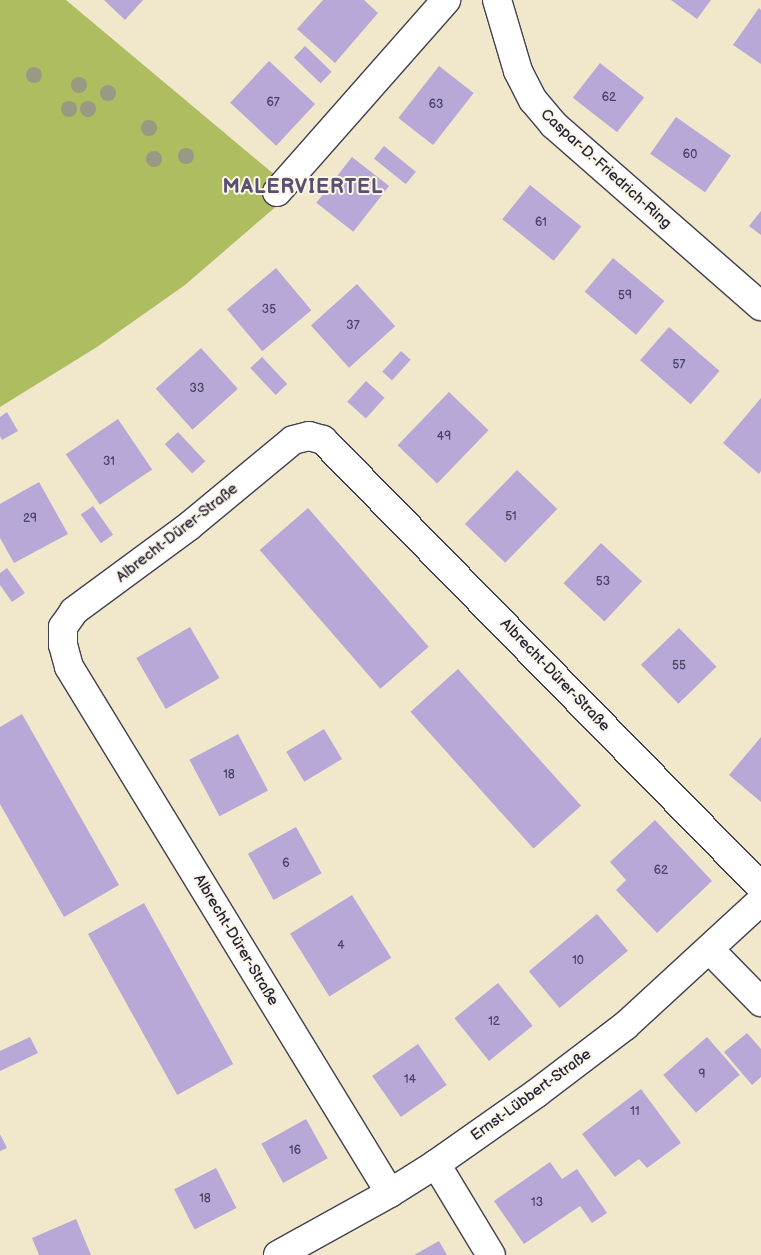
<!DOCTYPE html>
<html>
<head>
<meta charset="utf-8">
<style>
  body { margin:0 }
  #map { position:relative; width:761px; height:1255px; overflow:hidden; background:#f1e8cc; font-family:"Balsamiq Sans",sans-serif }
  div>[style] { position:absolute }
  .green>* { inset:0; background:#adbd60 }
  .building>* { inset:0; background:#b7a8d7; transform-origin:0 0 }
  .roads { filter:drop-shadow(1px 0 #414051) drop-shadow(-1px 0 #414051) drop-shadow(0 1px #414051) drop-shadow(0 -1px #414051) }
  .minor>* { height:28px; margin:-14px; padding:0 14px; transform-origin:14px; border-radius:14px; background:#fff }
  .trees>* { width:16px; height:16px; margin:-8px; border-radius:50%; background:#9a9983 }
  span { translate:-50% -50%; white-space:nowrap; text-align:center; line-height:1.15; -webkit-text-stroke:4px #fcf5e5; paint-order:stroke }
  .number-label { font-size:12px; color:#474462 }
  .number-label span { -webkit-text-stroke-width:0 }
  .street-label { font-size:15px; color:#22223b }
  .district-label { font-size:20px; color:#565172; font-weight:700; letter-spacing:1px }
</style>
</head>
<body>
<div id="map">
  <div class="green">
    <div style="clip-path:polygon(0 0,66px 0,294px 191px,185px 285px,97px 347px,0 407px)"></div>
  </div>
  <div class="building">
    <div style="clip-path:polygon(104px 0,143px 0,125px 20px)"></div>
    <div style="clip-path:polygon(323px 0,364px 0,378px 13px,335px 63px,297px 29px)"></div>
    <div style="clip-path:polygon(671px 0,711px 0,697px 19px)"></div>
    <div style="clip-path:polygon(759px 8px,761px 10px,761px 64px,733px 45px)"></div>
    <div style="left:305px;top:46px;width:37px;height:16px;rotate:44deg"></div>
    <div style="left:269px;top:61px;width:63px;height:57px;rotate:43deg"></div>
    <div style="left:600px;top:63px;width:56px;height:44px;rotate:38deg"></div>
    <div style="left:439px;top:66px;width:44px;height:66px;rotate:38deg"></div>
    <div style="left:676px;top:117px;width:67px;height:45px;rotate:35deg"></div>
    <div style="left:384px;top:146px;width:41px;height:16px;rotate:39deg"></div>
    <div style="left:352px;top:157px;width:47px;height:58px;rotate:38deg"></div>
    <div style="left:530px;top:185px;width:66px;height:44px;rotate:39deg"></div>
    <div style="clip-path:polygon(761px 211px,761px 235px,749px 226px)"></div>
    <div style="left:613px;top:258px;width:67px;height:44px;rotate:40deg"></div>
    <div style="left:276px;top:268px;width:55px;height:64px;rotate:50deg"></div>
    <div style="left:357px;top:284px;width:57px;height:62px;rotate:48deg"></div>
    <div style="left:669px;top:327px;width:67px;height:44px;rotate:41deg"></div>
    <div style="left:201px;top:348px;width:55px;height:61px;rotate:48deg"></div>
    <div style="left:401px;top:351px;width:13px;height:28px;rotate:42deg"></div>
    <div style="left:262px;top:357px;width:37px;height:16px;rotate:47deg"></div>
    <div style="left:366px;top:381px;width:25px;height:28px;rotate:42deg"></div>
    <div style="left:449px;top:392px;width:55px;height:74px;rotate:44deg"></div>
    <div style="clip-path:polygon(761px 398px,761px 471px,759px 474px,723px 443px)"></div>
    <div style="clip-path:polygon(7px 412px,18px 431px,2px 440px,0 436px,0 417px)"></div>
    <div style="left:118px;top:419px;width:61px;height:63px;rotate:56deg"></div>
    <div style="left:178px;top:432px;width:40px;height:18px;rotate:47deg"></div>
    <div style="left:517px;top:470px;width:56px;height:75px;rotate:44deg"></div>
    <div style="clip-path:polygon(39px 482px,68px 534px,14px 563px,0 538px,0 504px)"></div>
    <div style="left:93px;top:506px;width:35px;height:15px;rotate:55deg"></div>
    <div style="left:308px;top:508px;width:184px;height:64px;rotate:49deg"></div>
    <div style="left:601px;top:543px;width:56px;height:55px;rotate:43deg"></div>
    <div style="clip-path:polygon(7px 568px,25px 593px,12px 602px,0 585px,0 573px)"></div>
    <div style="left:190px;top:627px;width:59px;height:62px;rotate:60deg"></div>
    <div style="left:679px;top:628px;width:54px;height:53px;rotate:46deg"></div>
    <div style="left:458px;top:669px;width:184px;height:64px;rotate:48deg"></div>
    <div style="clip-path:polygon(22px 714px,119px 885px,64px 917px,0 804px,0 727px)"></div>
    <div style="left:324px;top:729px;width:35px;height:44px;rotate:59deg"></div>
    <div style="left:238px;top:734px;width:64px;height:55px;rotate:62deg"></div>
    <div style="clip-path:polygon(761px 737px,761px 802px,729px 775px)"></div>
    <div style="clip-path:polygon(655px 820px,712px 881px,657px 933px,616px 890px,626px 880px,610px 862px)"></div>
    <div style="left:296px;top:827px;width:53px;height:55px;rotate:61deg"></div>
    <div style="left:352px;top:895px;width:74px;height:73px;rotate:58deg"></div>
    <div style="left:144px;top:903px;width:184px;height:64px;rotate:61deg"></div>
    <div style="left:597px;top:914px;width:48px;height:89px;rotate:50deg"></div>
    <div style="left:498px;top:983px;width:55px;height:56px;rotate:51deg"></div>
    <div style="clip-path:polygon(747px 1033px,761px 1049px,761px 1077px,752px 1085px,724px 1052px)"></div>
    <div style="clip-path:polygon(30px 1037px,38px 1053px,0 1071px,0 1051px)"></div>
    <div style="left:707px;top:1037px;width:50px;height:58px;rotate:49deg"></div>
    <div style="left:418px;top:1044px;width:50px;height:56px;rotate:55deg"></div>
    <div style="clip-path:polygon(641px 1089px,681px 1143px,647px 1168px,639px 1159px,615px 1177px,582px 1134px)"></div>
    <div style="left:306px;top:1119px;width:45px;height:51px;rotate:61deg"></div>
    <div style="clip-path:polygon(0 1134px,7px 1148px,0 1151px)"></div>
    <div style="clip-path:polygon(550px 1162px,562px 1179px,577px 1169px,607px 1213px,592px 1223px,580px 1206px,524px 1244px,494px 1201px)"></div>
    <div style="left:216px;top:1168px;width:45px;height:47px;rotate:63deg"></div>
    <div style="clip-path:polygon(76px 1219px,91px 1255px,39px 1255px,32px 1238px)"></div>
    <div style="clip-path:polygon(439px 1241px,447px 1255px,414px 1255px,423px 1250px)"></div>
  </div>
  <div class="roads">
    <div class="minor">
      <div style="left:497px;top:0;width:74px;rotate:73.5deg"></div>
      <div style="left:518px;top:71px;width:33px;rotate:63deg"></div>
      <div style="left:533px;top:100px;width:33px;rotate:50deg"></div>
      <div style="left:554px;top:125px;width:275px;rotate:41.2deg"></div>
      <div style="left:277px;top:192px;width:256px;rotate:-48.6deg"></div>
      <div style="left:710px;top:950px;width:73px;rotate:45.6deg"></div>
      <div style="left:436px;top:1164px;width:106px;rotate:58.9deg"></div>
      <div style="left:390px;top:1193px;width:616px;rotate:-121.39deg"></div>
      <div style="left:69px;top:667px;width:23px;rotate:-105deg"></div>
      <div style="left:63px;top:645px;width:18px;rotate:-90deg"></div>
      <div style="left:63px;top:627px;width:19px;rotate:-55deg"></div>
      <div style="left:74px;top:611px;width:142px;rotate:-36.4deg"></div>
      <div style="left:188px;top:527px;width:136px;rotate:-39.6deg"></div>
      <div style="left:293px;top:440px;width:16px;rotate:-14deg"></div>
      <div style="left:309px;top:436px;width:15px;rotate:16deg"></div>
      <div style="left:323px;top:440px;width:626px;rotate:45.58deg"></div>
      <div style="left:278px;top:1255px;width:128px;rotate:-29deg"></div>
      <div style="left:390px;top:1193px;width:54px;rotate:-32.2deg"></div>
      <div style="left:436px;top:1164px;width:123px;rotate:-35.1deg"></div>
      <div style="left:537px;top:1093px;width:111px;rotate:-37.3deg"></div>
      <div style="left:625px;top:1026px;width:185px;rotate:-42.6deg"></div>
    </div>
  </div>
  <div class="trees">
    <div style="left:34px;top:75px"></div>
    <div style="left:79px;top:85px"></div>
    <div style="left:108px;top:93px"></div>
    <div style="left:69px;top:109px"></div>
    <div style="left:88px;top:109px"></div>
    <div style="left:149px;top:128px"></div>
    <div style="left:186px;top:156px"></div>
    <div style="left:154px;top:159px"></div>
  </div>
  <div class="number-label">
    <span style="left:609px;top:98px">62</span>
    <span style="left:273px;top:103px">67</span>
    <span style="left:436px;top:105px">63</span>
    <span style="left:690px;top:155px">60</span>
    <span style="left:541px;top:223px">61</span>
    <span style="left:625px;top:296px">59</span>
    <span style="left:269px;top:310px">35</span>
    <span style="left:353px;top:326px">37</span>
    <span style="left:679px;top:365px">57</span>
    <span style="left:197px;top:389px">33</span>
    <span style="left:444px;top:437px">49</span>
    <span style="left:109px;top:462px">31</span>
    <span style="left:511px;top:517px">51</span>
    <span style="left:30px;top:519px">29</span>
    <span style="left:603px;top:582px">53</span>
    <span style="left:679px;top:666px">55</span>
    <span style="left:229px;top:775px">18</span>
    <span style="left:286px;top:864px">6</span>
    <span style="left:661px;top:871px">62</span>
    <span style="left:341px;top:946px">4</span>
    <span style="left:578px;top:961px">10</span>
    <span style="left:494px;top:1022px">12</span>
    <span style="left:702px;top:1075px">9</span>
    <span style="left:410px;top:1080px">14</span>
    <span style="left:635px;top:1112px">11</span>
    <span style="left:295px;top:1151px">16</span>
    <span style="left:205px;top:1199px">18</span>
    <span style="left:537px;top:1203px">13</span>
  </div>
  <div class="street-label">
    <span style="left:606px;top:169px;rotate:42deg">Caspar-D.-Friedrich-Ring</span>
    <span style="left:177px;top:533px;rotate:-38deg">Albrecht-Dürer-Straße</span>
    <span style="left:555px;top:675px;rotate:46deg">Albrecht-Dürer-Straße</span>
    <span style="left:236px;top:940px;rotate:59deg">Albrecht-Dürer-Straße</span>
    <span style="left:531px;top:1095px;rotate:-36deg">Ernst-Lübbert-Straße</span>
  </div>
  <div class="district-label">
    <span style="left:303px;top:187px">MALERVIERTEL</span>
  </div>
</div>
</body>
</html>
